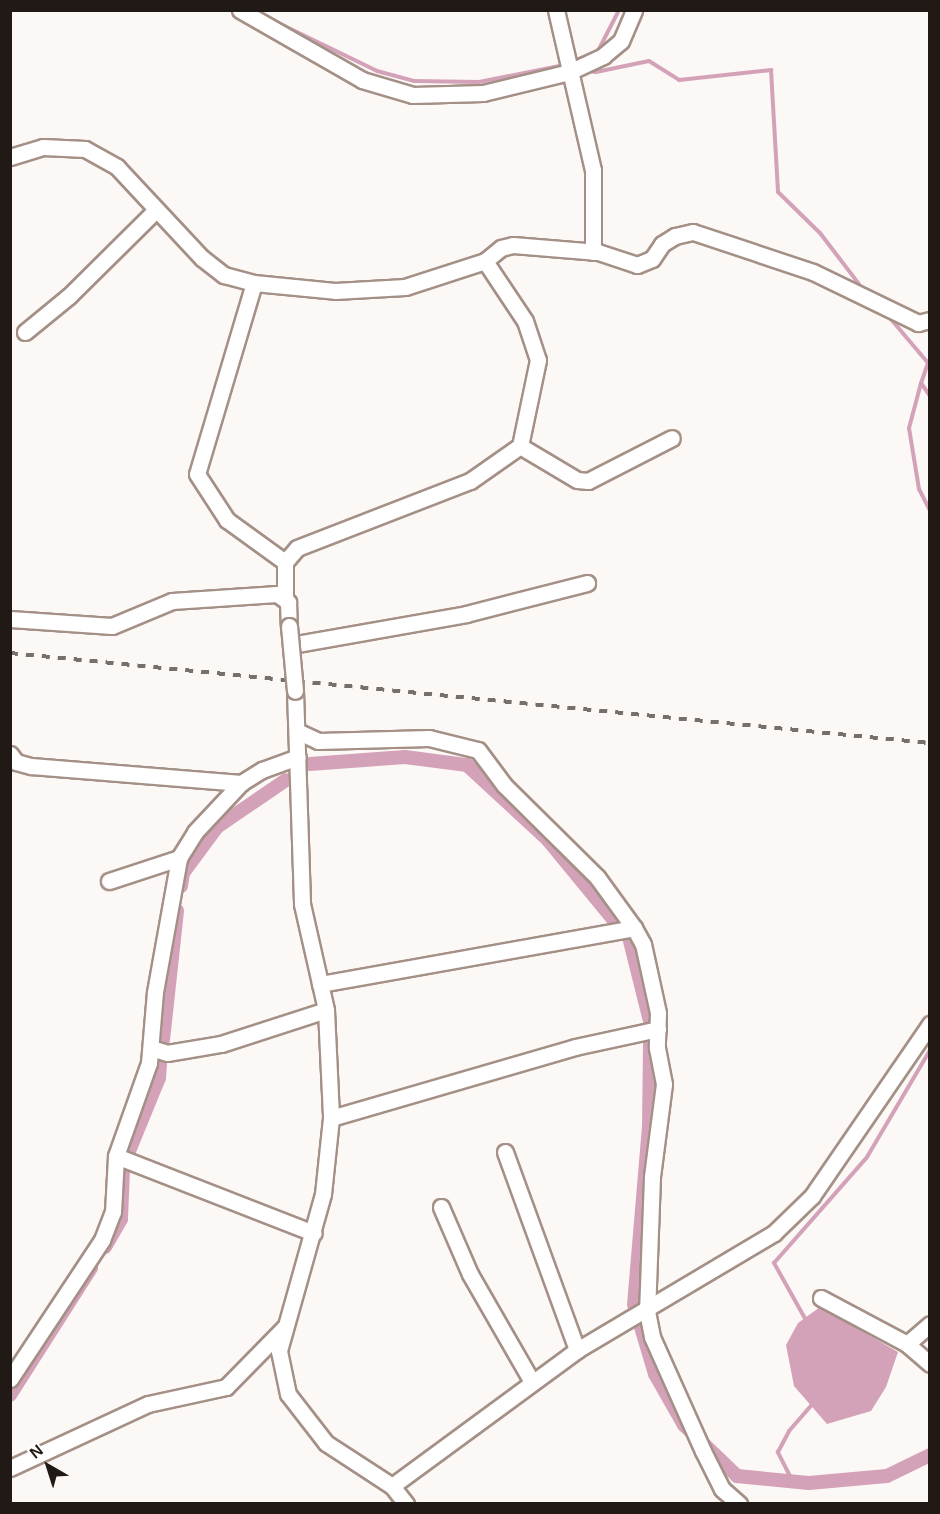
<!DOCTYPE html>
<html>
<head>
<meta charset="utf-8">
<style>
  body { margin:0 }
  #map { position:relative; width:940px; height:1514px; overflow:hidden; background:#fcf8f5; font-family:Arial,sans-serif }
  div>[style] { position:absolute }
  .water>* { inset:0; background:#d4a2b8 }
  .stream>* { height:4px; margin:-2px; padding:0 2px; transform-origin:2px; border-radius:2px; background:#d4a2b8 }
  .canal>* { height:14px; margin:-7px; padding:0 7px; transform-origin:7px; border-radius:7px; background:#d4a2b8 }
  .roads { filter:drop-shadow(2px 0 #a49086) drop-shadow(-2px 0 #a49086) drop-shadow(0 2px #a49086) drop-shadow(0 -2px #a49086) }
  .minor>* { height:15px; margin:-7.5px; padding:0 7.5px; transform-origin:7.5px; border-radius:7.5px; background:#fff }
  .rail>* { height:4px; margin-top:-2px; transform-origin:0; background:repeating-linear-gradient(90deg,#76706c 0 8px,transparent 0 16px) }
  .bridges { filter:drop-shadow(2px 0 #a49086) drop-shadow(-2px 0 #a49086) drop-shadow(0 2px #a49086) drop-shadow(0 -2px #a49086) }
  .minor-bridge>* { height:15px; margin:-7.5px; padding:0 7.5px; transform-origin:7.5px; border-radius:7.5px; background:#fff }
  span { translate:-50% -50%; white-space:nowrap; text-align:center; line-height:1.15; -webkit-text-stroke:4.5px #fff; paint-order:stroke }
  .frame { position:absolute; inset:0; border:12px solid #211915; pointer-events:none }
  .north { position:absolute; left:18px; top:1436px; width:60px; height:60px; -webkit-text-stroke:4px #fff; paint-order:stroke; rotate:321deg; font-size:16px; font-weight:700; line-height:24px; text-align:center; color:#211915 }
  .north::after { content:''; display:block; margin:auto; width:21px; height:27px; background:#211915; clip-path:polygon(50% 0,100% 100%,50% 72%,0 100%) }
</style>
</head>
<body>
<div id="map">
  <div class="water">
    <div style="clip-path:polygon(820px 1307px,898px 1352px,886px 1387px,871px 1411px,827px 1424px,794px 1386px,786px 1345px,798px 1323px)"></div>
  </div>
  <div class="stream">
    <div style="left:266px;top:17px;width:123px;rotate:25.9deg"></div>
    <div style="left:377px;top:71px;width:38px;rotate:15deg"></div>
    <div style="left:414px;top:81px;width:65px;rotate:0.9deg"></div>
    <div style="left:479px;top:82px;width:87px;rotate:-11.3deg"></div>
    <div style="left:598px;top:51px;width:46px;rotate:-62.9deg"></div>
    <div style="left:571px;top:62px;width:16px;rotate:-22deg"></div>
    <div style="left:582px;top:70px;width:14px;rotate:8deg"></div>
    <div style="left:596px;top:72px;width:54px;rotate:-11.7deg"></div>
    <div style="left:649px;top:61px;width:36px;rotate:32deg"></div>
    <div style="left:679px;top:80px;width:93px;rotate:-6.2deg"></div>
    <div style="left:771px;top:70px;width:122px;rotate:86.7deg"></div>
    <div style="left:778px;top:192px;width:59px;rotate:44.3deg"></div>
    <div style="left:820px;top:233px;width:64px;rotate:52.6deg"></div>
    <div style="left:890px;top:318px;width:59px;rotate:49.8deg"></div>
    <div style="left:928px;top:363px;width:21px;rotate:109deg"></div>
    <div style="left:921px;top:383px;width:16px;rotate:55deg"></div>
    <div style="left:921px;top:383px;width:47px;rotate:104.9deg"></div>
    <div style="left:909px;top:428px;width:62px;rotate:80.7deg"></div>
    <div style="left:919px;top:489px;width:25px;rotate:63deg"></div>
    <div style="left:807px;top:1322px;width:68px;rotate:-119.2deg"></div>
    <div style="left:774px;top:1263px;width:141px;rotate:-48.7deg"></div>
    <div style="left:867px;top:1157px;width:124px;rotate:-59.5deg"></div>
    <div style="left:793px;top:1482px;width:34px;rotate:-117deg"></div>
    <div style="left:778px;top:1452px;width:24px;rotate:-62deg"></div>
    <div style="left:789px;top:1431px;width:37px;rotate:-49deg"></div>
  </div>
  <div class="canal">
    <div style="left:310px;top:764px;width:95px;rotate:-4.2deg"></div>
    <div style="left:405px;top:757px;width:63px;rotate:7.4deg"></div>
    <div style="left:467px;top:765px;width:110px;rotate:42.8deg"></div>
    <div style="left:548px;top:840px;width:102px;rotate:50.6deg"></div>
    <div style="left:181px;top:886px;width:13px;rotate:-81deg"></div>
    <div style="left:183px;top:873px;width:57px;rotate:-53.5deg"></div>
    <div style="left:217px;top:827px;width:83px;rotate:-34.3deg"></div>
    <div style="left:629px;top:937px;width:87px;rotate:76deg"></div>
    <div style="left:163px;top:1040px;width:130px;rotate:-83.8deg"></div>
    <div style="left:129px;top:1151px;width:79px;rotate:-67.7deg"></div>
    <div style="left:159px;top:1078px;width:16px;rotate:-86deg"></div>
    <div style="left:105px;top:1247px;width:32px;rotate:-60deg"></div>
    <div style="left:121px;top:1219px;width:49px;rotate:-87.7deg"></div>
    <div style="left:634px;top:1305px;width:180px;rotate:-85.2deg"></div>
    <div style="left:649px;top:1126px;width:87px;rotate:-89.3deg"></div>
    <div style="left:641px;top:1327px;width:49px;rotate:73.4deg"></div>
    <div style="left:655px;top:1374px;width:59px;rotate:60.4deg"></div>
    <div style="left:684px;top:1425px;width:74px;rotate:43.9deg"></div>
    <div style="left:737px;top:1476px;width:72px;rotate:5.6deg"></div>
    <div style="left:809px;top:1483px;width:78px;rotate:-5.1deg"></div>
    <div style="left:887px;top:1476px;width:48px;rotate:-26deg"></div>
    <div style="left:10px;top:1395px;width:151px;rotate:-57.5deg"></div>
  </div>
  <div class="roads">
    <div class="minor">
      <div style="left:240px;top:10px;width:141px;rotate:29.8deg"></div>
      <div style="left:362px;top:80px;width:53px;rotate:16.4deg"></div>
      <div style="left:413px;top:95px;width:70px;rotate:-1.6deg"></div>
      <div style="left:483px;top:93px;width:89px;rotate:-13.7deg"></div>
      <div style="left:569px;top:72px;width:38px;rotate:-25deg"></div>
      <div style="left:603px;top:56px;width:23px;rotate:-40deg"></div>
      <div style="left:621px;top:41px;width:34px;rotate:-67deg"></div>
      <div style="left:556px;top:10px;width:164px;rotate:77deg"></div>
      <div style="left:593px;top:170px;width:82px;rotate:90deg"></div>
      <div style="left:10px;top:157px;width:34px;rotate:-17deg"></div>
      <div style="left:43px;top:147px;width:42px;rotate:2.7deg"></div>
      <div style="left:85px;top:149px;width:37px;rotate:29deg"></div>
      <div style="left:117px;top:167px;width:125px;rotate:47deg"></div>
      <div style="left:202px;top:258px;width:28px;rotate:38deg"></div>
      <div style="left:224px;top:275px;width:31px;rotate:15deg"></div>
      <div style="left:254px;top:283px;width:81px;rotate:5.6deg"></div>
      <div style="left:335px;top:291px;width:70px;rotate:-3.3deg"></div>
      <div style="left:405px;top:287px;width:84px;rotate:-18deg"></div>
      <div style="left:485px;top:261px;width:21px;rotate:-39deg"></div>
      <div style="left:501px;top:248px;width:12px;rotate:-14deg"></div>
      <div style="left:513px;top:245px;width:85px;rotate:4.7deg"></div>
      <div style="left:598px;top:252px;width:41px;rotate:18.4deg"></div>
      <div style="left:637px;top:265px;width:16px;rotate:-22deg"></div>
      <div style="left:652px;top:259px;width:18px;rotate:-56deg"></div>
      <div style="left:662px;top:244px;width:15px;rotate:-32deg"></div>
      <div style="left:675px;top:236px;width:18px;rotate:-13deg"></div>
      <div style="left:693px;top:232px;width:126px;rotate:18.4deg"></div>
      <div style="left:813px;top:272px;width:117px;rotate:25.9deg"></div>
      <div style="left:918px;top:323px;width:12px;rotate:-14deg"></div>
      <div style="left:254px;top:283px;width:199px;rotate:106.6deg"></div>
      <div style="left:197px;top:474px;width:55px;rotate:56.9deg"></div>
      <div style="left:227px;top:520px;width:72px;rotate:35.9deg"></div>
      <div style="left:25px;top:332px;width:57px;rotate:-39.3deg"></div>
      <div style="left:69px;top:296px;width:122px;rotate:-44.7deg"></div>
      <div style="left:520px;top:446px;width:66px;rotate:30.8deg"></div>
      <div style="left:577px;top:480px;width:11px;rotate:5deg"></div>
      <div style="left:588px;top:481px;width:94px;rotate:-27.1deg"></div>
      <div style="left:285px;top:598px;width:36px;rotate:-90deg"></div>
      <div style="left:285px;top:562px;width:18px;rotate:-49deg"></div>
      <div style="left:297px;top:548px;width:186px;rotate:-21.2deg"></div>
      <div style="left:470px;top:481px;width:61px;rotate:-35deg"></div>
      <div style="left:520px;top:446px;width:88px;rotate:-78.2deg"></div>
      <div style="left:538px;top:360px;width:41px;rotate:-108.4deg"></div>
      <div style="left:525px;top:321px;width:72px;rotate:-123.7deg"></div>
      <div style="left:10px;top:619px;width:102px;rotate:3.9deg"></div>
      <div style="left:112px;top:626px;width:65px;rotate:-22.6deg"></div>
      <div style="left:172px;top:601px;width:105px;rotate:-3.8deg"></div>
      <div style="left:277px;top:594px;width:14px;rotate:36deg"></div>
      <div style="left:288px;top:602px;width:24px;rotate:88deg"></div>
      <div style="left:291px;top:645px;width:178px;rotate:-10deg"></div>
      <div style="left:466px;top:614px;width:125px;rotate:-14.4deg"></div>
      <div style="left:295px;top:691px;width:213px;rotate:88.1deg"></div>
      <div style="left:302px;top:904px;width:109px;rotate:77.2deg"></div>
      <div style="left:326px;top:1010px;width:108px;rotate:87.3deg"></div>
      <div style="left:331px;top:1118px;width:76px;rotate:96deg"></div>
      <div style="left:323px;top:1194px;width:163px;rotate:105.7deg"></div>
      <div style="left:279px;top:1351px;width:44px;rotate:78.2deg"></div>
      <div style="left:288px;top:1394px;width:62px;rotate:52.2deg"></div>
      <div style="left:326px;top:1443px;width:79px;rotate:33.1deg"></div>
      <div style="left:392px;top:1486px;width:23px;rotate:52deg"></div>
      <div style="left:299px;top:732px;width:21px;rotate:25deg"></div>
      <div style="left:318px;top:741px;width:111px;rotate:-1.5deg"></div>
      <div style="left:429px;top:738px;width:50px;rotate:13.8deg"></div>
      <div style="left:478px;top:750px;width:44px;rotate:53.4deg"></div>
      <div style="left:504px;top:785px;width:131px;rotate:44.7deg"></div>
      <div style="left:597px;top:877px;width:63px;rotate:54deg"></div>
      <div style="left:634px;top:928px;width:18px;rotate:61deg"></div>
      <div style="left:643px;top:944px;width:71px;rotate:77.7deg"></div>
      <div style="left:658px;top:1013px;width:35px;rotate:92deg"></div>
      <div style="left:657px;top:1048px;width:37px;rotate:79deg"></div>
      <div style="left:664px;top:1084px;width:94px;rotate:97.4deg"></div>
      <div style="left:652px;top:1177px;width:134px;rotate:92.1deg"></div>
      <div style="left:647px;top:1311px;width:26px;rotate:79deg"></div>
      <div style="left:652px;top:1337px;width:125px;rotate:65.9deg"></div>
      <div style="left:703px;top:1451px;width:42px;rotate:63.4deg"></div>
      <div style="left:722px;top:1489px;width:23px;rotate:41deg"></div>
      <div style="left:10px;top:754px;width:10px;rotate:53deg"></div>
      <div style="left:16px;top:762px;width:16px;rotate:15deg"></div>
      <div style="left:31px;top:766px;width:211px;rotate:4.6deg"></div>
      <div style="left:109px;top:881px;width:74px;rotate:-18.2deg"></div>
      <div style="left:320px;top:984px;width:319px;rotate:-10.1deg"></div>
      <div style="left:151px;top:1048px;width:17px;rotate:17deg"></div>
      <div style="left:167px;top:1053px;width:55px;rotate:-9.5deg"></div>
      <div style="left:221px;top:1044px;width:110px;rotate:-17.9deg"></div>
      <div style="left:331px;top:1118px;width:254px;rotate:-16.2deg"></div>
      <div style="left:575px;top:1047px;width:85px;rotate:-12.2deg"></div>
      <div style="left:505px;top:1152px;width:211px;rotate:70deg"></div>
      <div style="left:116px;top:1156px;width:212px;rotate:21.3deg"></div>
      <div style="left:441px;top:1207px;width:73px;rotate:66.6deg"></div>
      <div style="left:470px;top:1274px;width:122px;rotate:60.1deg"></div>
      <div style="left:821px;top:1298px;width:98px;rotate:28.1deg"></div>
      <div style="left:907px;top:1344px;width:30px;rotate:41deg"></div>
      <div style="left:907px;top:1344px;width:30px;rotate:-41deg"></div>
      <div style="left:10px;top:1379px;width:167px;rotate:-56.5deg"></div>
      <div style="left:102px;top:1240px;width:30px;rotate:-69deg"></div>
      <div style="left:113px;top:1212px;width:56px;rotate:-86.9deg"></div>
      <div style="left:116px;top:1156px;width:99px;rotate:-70.5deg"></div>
      <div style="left:149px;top:1063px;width:71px;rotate:-85.2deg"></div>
      <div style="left:155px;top:992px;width:136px;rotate:-79.8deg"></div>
      <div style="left:179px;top:858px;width:31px;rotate:-58deg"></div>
      <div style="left:195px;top:832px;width:67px;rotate:-46.8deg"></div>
      <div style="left:241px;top:783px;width:25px;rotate:-32deg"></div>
      <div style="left:262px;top:770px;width:38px;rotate:-20deg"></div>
      <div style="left:10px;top:1468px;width:152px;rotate:-24.9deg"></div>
      <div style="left:148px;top:1404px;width:80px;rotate:-12.3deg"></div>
      <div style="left:226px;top:1387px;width:84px;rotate:-45.5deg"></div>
      <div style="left:392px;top:1486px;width:230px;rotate:-36.3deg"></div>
      <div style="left:577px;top:1350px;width:229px;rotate:-30.7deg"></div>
      <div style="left:774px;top:1233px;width:53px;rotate:-44.2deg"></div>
      <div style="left:812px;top:1196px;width:209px;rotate:-55.5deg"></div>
    </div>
  </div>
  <div class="rail">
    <div style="left:10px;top:653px;width:924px;rotate:5.59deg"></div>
  </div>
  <div class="bridges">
    <div class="minor-bridge">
      <div style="left:289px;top:626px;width:65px;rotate:84.7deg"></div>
    </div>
  </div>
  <div class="frame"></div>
  <div class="north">N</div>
</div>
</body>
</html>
